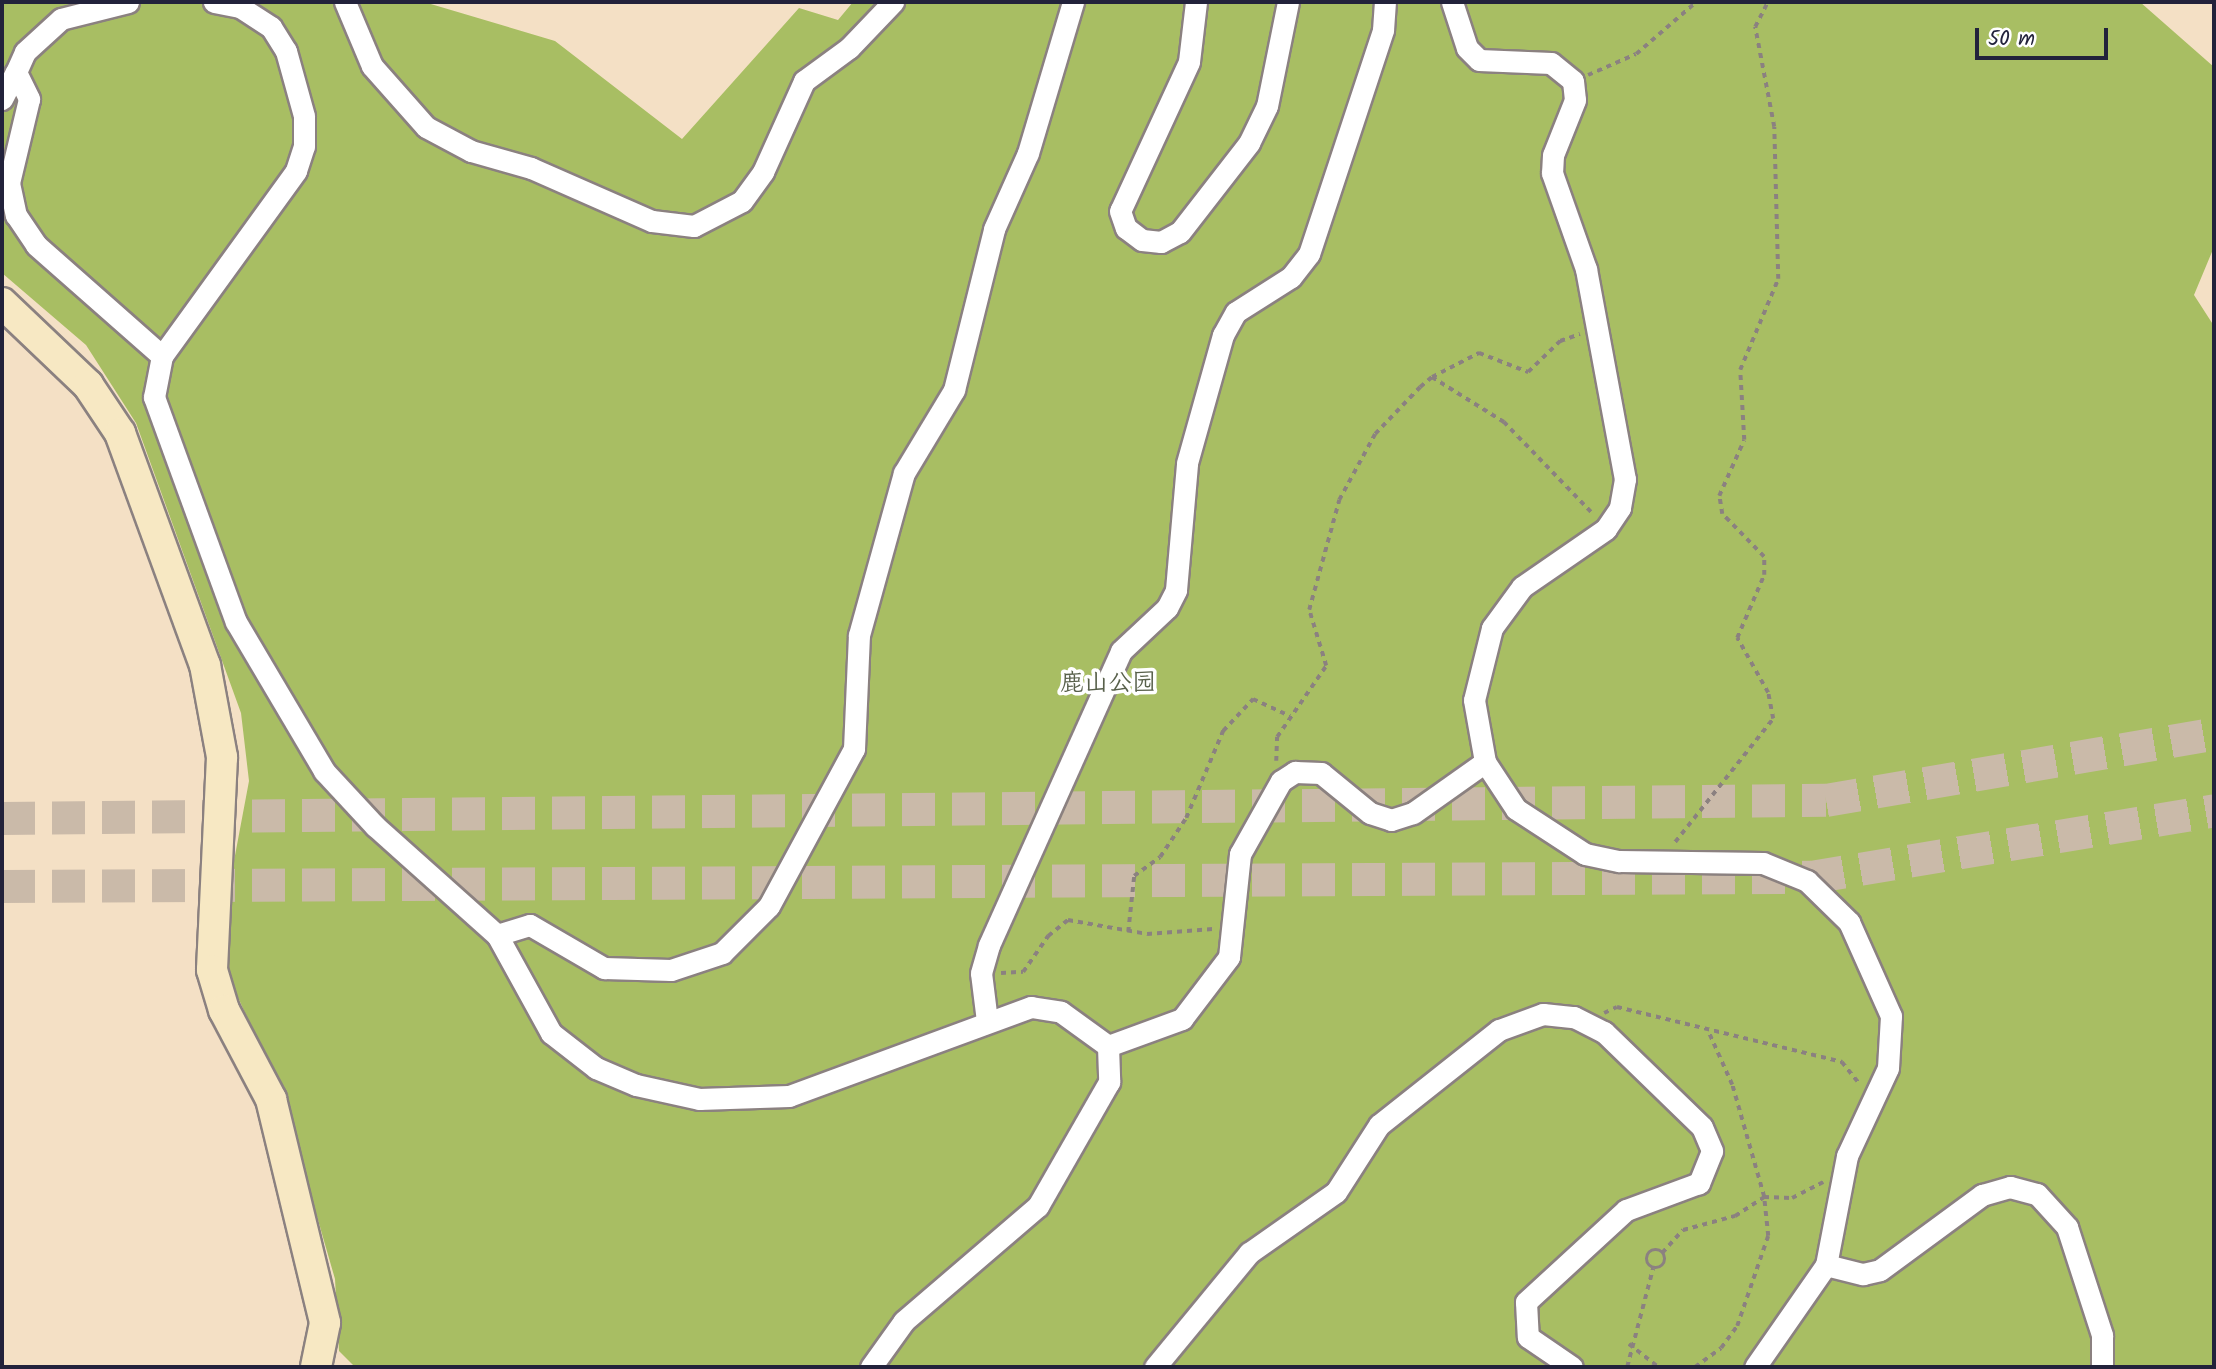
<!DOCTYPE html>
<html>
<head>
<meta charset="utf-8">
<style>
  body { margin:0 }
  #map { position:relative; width:2216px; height:1369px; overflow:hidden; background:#f4e0c5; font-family:Kalam,"LXGW WenKai TC",sans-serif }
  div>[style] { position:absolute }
  .green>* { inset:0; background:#a8be63 }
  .primary-tunnel>* { height:33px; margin-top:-16.5px; transform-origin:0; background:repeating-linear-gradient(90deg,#cabaa9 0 33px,transparent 0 50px) }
  .path>* { height:3.5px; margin-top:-1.75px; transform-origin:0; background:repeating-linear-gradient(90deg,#8b8180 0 5px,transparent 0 10px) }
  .path>.ring { margin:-1.75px; padding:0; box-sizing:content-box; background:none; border:3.5px solid #8b8180; border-radius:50% }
  .roads { filter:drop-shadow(2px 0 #8b8180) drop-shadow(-2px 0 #8b8180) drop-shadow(0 2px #8b8180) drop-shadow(0 -2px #8b8180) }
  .street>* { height:21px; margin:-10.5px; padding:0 10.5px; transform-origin:10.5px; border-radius:10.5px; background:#fff }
  .secondary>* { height:30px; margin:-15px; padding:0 15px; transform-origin:15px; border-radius:15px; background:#f7e8c3 }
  span { translate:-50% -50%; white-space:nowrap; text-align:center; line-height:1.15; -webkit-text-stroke:7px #fff; paint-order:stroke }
  .park-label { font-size:24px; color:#58604b }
  .frame { position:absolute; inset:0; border:4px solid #22223b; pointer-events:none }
  .scale { position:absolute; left:1975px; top:28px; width:133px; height:32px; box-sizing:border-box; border:4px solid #22223b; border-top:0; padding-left:9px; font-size:21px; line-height:24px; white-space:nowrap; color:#22223b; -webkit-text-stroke:5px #fff; paint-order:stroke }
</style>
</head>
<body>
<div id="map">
  <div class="green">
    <div style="clip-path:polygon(2px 2px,424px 2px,555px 41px,682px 139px,799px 8px,838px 20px,853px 2px,2140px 2px,2214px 67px,2214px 247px,2194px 295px,2214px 326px,2214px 1367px,355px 1367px,339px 1351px,335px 1279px,280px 1088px,221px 961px,221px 930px,249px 781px,241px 713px,136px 423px,86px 345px,2px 273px)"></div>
  </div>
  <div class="primary-tunnel">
    <div style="left:2px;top:818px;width:1824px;rotate:-0.57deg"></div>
    <div style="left:1826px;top:800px;width:394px;rotate:-9.7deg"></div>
    <div style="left:2px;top:886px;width:1809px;rotate:-0.29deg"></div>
    <div style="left:1811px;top:877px;width:409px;rotate:-9.4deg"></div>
  </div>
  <div class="path">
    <div style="left:1588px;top:75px;width:52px;rotate:-23.6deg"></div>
    <div style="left:1636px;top:54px;width:79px;rotate:-40.9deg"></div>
    <div style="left:1432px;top:377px;width:53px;rotate:-27.1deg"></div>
    <div style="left:1479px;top:353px;width:53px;rotate:21.2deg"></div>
    <div style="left:1528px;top:372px;width:45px;rotate:-44.1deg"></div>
    <div style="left:1560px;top:341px;width:21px;rotate:-19deg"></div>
    <div style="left:1276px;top:761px;width:24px;rotate:-88deg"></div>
    <div style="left:1277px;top:737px;width:86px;rotate:-55.4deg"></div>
    <div style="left:1326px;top:666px;width:59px;rotate:-106.9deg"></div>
    <div style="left:1309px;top:610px;width:114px;rotate:-74.7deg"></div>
    <div style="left:1339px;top:500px;width:75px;rotate:-61.4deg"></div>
    <div style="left:1375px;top:434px;width:65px;rotate:-46.2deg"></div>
    <div style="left:1420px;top:387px;width:16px;rotate:-40deg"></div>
    <div style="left:1432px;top:377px;width:85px;rotate:32deg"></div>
    <div style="left:1504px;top:422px;width:128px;rotate:45.9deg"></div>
    <div style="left:1675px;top:842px;width:157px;rotate:-51.5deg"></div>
    <div style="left:1773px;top:719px;width:26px;rotate:-101deg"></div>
    <div style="left:1768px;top:693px;width:63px;rotate:-119.4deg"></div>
    <div style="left:1737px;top:638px;width:69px;rotate:-66.8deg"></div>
    <div style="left:1764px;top:575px;width:18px;rotate:-90deg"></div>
    <div style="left:1764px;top:557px;width:60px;rotate:-134.3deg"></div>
    <div style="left:1722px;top:514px;width:18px;rotate:-99deg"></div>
    <div style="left:1719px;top:496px;width:61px;rotate:-65.9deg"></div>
    <div style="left:1744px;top:440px;width:70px;rotate:-93.3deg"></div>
    <div style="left:1740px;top:370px;width:99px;rotate:-67.3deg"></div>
    <div style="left:1778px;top:279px;width:152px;rotate:-91.5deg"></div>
    <div style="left:1774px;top:127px;width:102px;rotate:-100.8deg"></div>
    <div style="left:1755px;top:27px;width:28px;rotate:-63deg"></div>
    <div style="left:1128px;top:932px;width:56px;rotate:-83.9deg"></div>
    <div style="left:1134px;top:876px;width:32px;rotate:-36deg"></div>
    <div style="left:1160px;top:857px;width:47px;rotate:-56.3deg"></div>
    <div style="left:1186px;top:818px;width:95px;rotate:-67deg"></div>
    <div style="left:1223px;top:731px;width:44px;rotate:-46.8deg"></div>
    <div style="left:1253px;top:699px;width:41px;rotate:24.7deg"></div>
    <div style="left:1001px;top:973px;width:22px;rotate:-3deg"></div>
    <div style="left:1023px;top:972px;width:44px;rotate:-55.2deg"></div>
    <div style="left:1048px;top:936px;width:26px;rotate:-39deg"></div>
    <div style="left:1068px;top:920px;width:80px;rotate:10deg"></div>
    <div style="left:1147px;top:934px;width:66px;rotate:-4.3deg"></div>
    <div style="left:1604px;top:1013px;width:14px;rotate:-25deg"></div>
    <div style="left:1617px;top:1007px;width:232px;rotate:13.7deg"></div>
    <div style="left:1842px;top:1062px;width:28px;rotate:51deg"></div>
    <div class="ring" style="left:1647px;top:1250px;width:14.5px;height:14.5px"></div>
    <div style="left:1662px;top:1253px;width:31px;rotate:-48deg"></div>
    <div style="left:1683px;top:1230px;width:54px;rotate:-15.1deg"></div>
    <div style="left:1735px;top:1216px;width:35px;rotate:-33deg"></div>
    <div style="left:1764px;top:1197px;width:28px;rotate:2deg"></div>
    <div style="left:1792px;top:1198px;width:35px;rotate:-27deg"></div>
    <div style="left:1629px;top:1344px;width:37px;rotate:38deg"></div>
    <div style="left:1627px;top:1367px;width:102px;rotate:-75.3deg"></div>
    <div style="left:1695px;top:1367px;width:32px;rotate:-36deg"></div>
    <div style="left:1721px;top:1348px;width:27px;rotate:-54deg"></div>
    <div style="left:1737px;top:1326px;width:95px;rotate:-71deg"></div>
    <div style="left:1768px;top:1236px;width:39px;rotate:-96deg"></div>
    <div style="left:1764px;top:1197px;width:116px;rotate:-105.9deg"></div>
    <div style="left:1732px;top:1085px;width:61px;rotate:-114.1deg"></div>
  </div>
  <div class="roads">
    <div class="street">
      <div style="left:128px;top:2px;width:69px;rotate:165.8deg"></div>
      <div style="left:61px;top:19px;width:49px;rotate:137.5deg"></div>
      <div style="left:25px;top:52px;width:22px;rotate:114deg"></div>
      <div style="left:16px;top:72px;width:30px;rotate:64deg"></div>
      <div style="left:29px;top:99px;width:86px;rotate:103.4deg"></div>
      <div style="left:9px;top:183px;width:33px;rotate:78deg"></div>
      <div style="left:16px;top:215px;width:36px;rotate:56deg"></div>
      <div style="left:36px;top:245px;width:168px;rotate:41.4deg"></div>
      <div style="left:214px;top:2px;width:26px;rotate:11deg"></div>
      <div style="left:240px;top:7px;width:37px;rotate:33deg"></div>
      <div style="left:271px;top:27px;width:28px;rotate:58deg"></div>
      <div style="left:286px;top:51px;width:67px;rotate:74.5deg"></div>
      <div style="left:304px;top:116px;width:30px;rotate:90deg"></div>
      <div style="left:304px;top:146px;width:26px;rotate:108deg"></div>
      <div style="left:296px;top:171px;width:228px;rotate:125.9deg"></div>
      <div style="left:162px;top:356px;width:42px;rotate:101deg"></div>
      <div style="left:154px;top:397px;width:239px;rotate:70deg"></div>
      <div style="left:236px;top:622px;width:173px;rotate:59.4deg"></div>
      <div style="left:324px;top:771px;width:75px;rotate:47.2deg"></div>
      <div style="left:375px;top:826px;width:164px;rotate:41.8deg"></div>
      <div style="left:497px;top:935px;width:112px;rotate:61.1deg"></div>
      <div style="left:551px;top:1033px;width:57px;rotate:37.9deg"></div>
      <div style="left:596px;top:1068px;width:43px;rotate:23deg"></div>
      <div style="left:636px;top:1085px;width:65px;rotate:12.5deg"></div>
      <div style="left:699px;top:1099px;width:90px;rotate:-1.9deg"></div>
      <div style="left:789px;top:1096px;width:258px;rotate:-20.2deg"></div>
      <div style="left:1031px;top:1007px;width:30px;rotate:9deg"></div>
      <div style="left:1061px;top:1012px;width:58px;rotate:35.9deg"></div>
      <div style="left:1108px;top:1046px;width:36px;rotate:88deg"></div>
      <div style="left:1109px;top:1082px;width:143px;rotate:119.8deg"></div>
      <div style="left:1038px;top:1206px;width:177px;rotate:139.4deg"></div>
      <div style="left:904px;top:1321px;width:57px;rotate:125.7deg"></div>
      <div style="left:345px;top:2px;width:69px;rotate:67.1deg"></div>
      <div style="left:372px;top:66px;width:81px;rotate:48.5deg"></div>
      <div style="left:426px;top:127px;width:51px;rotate:28.1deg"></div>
      <div style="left:471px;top:151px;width:62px;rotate:15.8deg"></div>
      <div style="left:531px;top:168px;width:132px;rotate:23.7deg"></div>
      <div style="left:652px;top:221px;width:42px;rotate:6.8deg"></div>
      <div style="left:694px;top:226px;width:54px;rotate:-27.5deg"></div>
      <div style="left:742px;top:201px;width:36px;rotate:-54deg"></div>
      <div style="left:763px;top:172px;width:100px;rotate:-65.7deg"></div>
      <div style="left:804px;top:81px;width:56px;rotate:-36.3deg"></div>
      <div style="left:849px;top:48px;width:64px;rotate:-46.3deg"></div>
      <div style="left:1196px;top:2px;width:60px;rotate:96.7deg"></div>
      <div style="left:1189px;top:62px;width:164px;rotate:114.8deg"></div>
      <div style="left:1120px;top:211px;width:18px;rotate:71deg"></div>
      <div style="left:1126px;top:228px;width:20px;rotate:37deg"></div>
      <div style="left:1142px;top:240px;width:19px;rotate:6deg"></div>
      <div style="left:1161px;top:242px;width:21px;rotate:-28deg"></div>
      <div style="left:1180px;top:232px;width:113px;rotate:-52.2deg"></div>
      <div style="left:1249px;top:143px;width:41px;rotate:-64.1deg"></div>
      <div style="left:1267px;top:106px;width:106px;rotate:-78.6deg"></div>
      <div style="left:1452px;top:2px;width:48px;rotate:71.9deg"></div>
      <div style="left:1467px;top:48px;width:17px;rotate:45deg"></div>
      <div style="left:1479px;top:60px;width:72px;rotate:2.4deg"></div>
      <div style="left:1551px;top:63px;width:28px;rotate:39deg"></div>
      <div style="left:1573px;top:81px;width:19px;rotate:84deg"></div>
      <div style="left:1575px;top:100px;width:59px;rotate:111.8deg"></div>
      <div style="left:1553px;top:155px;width:18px;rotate:93deg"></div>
      <div style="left:1552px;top:173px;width:102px;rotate:70.5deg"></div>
      <div style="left:1586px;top:269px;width:214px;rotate:79.5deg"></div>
      <div style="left:1625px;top:479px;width:29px;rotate:100deg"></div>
      <div style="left:1620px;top:508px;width:25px;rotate:124deg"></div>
      <div style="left:1606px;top:529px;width:102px;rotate:145.4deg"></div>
      <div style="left:1522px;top:587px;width:51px;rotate:126.2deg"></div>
      <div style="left:1492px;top:628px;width:74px;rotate:104deg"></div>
      <div style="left:1474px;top:700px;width:63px;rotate:79.9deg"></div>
      <div style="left:1485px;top:762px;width:56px;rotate:56.6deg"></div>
      <div style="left:1516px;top:809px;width:82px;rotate:33.1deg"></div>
      <div style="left:1585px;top:854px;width:35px;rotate:12deg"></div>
      <div style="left:1619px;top:861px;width:144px;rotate:0.8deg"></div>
      <div style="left:1763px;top:863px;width:48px;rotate:22.2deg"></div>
      <div style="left:1807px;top:881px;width:59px;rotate:44.3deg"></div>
      <div style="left:1849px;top:922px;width:103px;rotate:65.9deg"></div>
      <div style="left:1891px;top:1016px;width:52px;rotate:93.3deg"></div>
      <div style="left:1888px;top:1068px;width:97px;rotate:115deg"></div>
      <div style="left:1847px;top:1156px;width:111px;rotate:100.9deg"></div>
      <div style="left:1826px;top:1265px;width:124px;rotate:124.8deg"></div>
      <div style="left:2px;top:99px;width:30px;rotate:-63deg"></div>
      <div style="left:497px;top:935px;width:34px;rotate:-17deg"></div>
      <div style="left:530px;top:925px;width:86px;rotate:30.2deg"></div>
      <div style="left:604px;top:968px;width:67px;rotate:1.7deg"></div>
      <div style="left:671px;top:970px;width:54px;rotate:-18.4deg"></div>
      <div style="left:722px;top:953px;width:66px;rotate:-45deg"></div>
      <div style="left:769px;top:906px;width:179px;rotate:-61.6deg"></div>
      <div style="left:854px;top:749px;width:114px;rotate:-87.5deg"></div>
      <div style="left:859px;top:635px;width:168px;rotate:-74.5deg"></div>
      <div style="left:904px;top:473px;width:97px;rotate:-58.9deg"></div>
      <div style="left:954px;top:390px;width:166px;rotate:-76deg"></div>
      <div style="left:994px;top:229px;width:83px;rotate:-65.9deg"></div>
      <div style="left:1028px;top:153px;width:158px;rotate:-73.4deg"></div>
      <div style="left:987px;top:1021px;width:48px;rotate:-97.1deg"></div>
      <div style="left:981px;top:973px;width:29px;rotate:-74deg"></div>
      <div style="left:989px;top:945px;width:322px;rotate:-65.8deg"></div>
      <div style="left:1121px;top:651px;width:63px;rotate:-43.1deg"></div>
      <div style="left:1167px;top:608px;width:20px;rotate:-63deg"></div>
      <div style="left:1176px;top:590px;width:127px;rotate:-85deg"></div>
      <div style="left:1187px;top:463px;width:133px;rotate:-74.3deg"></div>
      <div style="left:1223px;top:335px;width:26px;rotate:-61deg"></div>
      <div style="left:1236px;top:312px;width:65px;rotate:-32.5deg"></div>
      <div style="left:1291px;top:277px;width:29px;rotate:-52deg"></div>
      <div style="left:1309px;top:254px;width:236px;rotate:-71.7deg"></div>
      <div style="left:1383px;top:30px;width:28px;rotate:-86deg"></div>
      <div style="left:1108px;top:1046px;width:79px;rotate:-20deg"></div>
      <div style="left:1182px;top:1019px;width:78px;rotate:-52.8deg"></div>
      <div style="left:1229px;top:957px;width:104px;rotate:-83.9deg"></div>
      <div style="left:1240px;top:854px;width:84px;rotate:-60.7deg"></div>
      <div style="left:1281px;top:781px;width:17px;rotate:-33deg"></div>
      <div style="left:1295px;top:772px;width:26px;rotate:2deg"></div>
      <div style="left:1321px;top:773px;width:63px;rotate:39.2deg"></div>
      <div style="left:1370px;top:813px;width:22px;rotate:18deg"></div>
      <div style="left:1391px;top:820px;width:23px;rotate:-18deg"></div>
      <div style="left:1413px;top:813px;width:88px;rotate:-35.3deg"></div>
      <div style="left:1826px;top:1265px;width:38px;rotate:14deg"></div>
      <div style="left:1863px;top:1274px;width:17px;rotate:-13deg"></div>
      <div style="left:1880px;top:1270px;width:127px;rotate:-36.3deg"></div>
      <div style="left:1982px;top:1195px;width:29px;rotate:-16deg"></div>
      <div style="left:2010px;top:1187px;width:28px;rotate:15deg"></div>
      <div style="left:2037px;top:1194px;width:45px;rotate:47.7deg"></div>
      <div style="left:2067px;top:1227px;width:114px;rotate:72deg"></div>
      <div style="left:2102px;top:1335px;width:32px;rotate:90deg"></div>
      <div style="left:1155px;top:1367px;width:148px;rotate:-50.5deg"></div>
      <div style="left:1249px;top:1253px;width:106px;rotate:-35deg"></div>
      <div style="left:1336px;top:1192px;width:80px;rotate:-57.3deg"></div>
      <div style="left:1379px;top:1125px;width:153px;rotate:-38.4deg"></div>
      <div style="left:1499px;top:1030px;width:47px;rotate:-20deg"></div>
      <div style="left:1543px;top:1014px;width:31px;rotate:6deg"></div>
      <div style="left:1574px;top:1017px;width:34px;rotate:27deg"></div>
      <div style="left:1604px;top:1032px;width:136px;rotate:44.1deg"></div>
      <div style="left:1702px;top:1127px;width:26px;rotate:67deg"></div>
      <div style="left:1712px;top:1151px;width:35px;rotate:112deg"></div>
      <div style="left:1699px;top:1183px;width:78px;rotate:159.7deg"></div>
      <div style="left:1626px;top:1210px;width:136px;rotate:137.4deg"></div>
      <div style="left:1526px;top:1302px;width:35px;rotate:87deg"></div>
      <div style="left:1528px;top:1337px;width:53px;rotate:34.3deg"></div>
    </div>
    <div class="secondary">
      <div style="left:2px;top:303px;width:119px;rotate:43.6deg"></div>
      <div style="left:88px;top:385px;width:58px;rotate:56.3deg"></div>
      <div style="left:120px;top:433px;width:247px;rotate:69.9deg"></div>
      <div style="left:205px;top:665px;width:94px;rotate:79.5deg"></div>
      <div style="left:222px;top:757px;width:213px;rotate:92.7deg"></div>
      <div style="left:212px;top:970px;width:42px;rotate:73.3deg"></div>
      <div style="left:224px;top:1010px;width:101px;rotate:62.2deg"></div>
      <div style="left:271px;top:1099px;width:230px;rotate:76.4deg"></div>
      <div style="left:325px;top:1323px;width:45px;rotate:101.6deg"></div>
    </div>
  </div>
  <div class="park-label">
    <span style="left:1108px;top:684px">鹿山公园</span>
  </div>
  <div class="frame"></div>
  <div class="scale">50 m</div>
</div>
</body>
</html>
